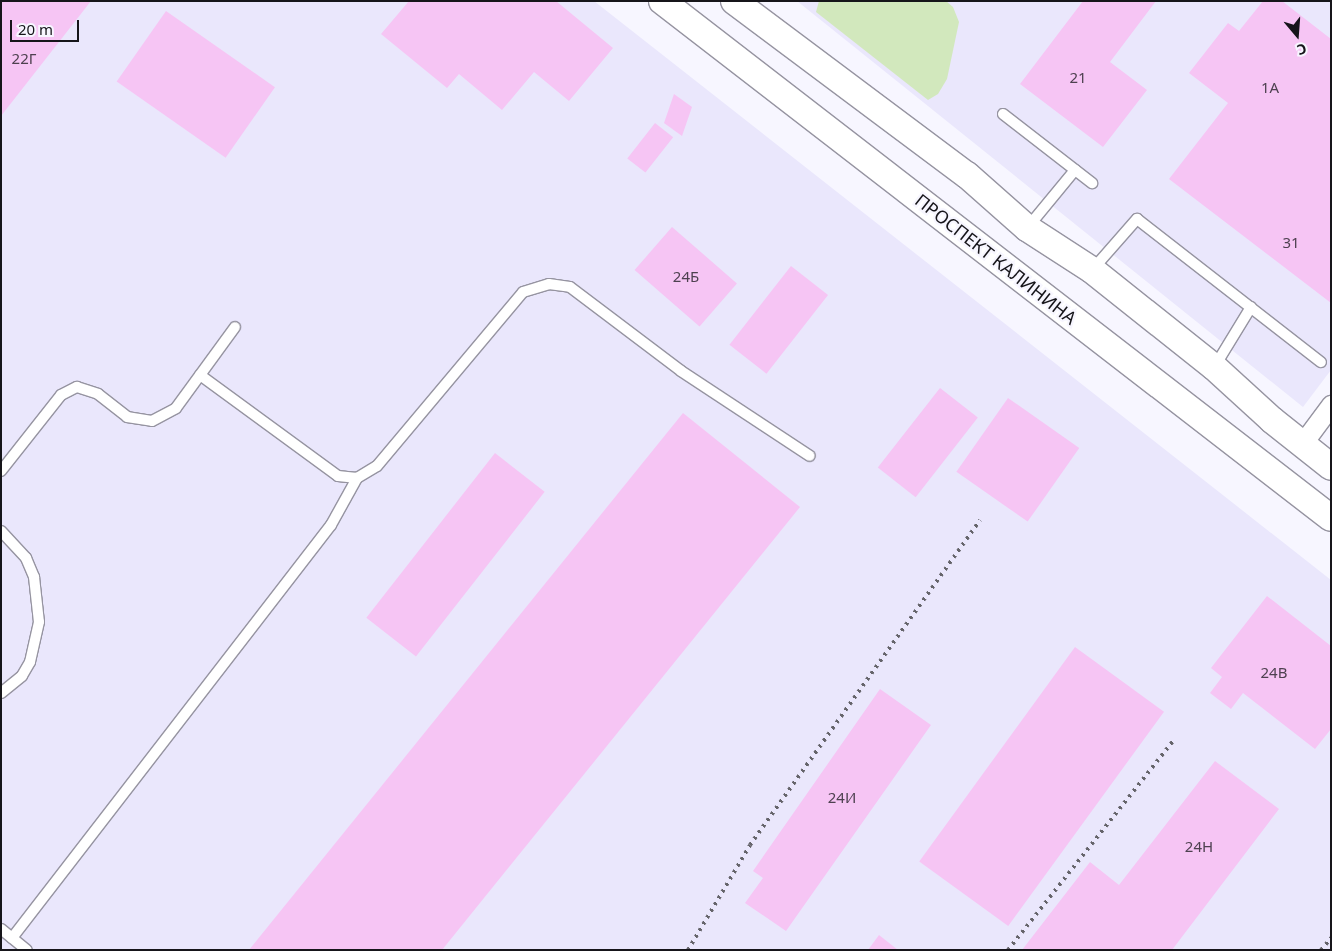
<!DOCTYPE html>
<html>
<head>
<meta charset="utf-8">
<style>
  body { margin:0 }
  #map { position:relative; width:1332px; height:951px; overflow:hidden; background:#f7f6ff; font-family:"Noto Sans",sans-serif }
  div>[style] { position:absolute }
  .built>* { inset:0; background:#eae7fc }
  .green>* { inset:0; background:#d2e8bd }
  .building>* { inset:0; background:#f6c5f4; transform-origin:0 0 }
  .roads { filter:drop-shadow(1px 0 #9694a1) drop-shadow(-1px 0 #9694a1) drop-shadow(0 1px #9694a1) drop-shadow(0 -1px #9694a1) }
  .service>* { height:10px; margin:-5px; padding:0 5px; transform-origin:5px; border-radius:5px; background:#fff }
  .minor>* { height:19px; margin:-9.5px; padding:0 9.5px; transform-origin:9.5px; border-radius:9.5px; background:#fff }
  .secondary>* { height:26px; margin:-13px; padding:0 13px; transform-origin:13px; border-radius:13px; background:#fff }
  .rail>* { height:4px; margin-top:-2px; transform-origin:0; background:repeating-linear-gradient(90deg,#65646a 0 2.5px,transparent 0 7.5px) }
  span { translate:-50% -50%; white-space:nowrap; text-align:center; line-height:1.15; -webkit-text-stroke:4.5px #f7f6ff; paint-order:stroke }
  .number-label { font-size:15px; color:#4e4150 }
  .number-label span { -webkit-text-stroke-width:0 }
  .street-label { font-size:18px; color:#16151a }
  .frame { position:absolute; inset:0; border:2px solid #16151a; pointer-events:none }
  .north { position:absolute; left:1272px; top:10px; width:50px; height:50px; -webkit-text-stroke:4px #f7f6ff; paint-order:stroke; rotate:162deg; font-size:14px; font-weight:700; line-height:20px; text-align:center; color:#16151a }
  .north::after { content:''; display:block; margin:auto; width:18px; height:22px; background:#16151a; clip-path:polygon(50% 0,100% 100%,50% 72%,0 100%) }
  .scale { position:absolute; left:10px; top:20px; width:69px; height:22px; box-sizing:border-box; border:2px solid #16151a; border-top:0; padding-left:6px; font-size:15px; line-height:18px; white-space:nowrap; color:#16151a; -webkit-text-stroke:4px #f7f6ff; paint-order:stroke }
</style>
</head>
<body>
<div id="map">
  <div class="built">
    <div style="clip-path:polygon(1px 1px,594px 1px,1331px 580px,1331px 950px,1px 950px)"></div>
    <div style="clip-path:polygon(797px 1px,1331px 1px,1331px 370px,1303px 407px)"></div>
  </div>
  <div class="green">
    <div style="clip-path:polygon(819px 1px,946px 1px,953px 7px,959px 22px,947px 79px,938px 94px,928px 100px,816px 12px)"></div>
  </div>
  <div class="building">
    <div style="clip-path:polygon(1px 1px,91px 1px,1px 116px)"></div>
    <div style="clip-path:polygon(409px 1px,556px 1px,613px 48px,569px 101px,534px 72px,502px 110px,459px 74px,447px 88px,381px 34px)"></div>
    <div style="clip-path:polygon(1083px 1px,1156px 1px,1110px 62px,1147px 90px,1103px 147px,1020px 84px)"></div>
    <div style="clip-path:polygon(1263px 1px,1282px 1px,1331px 39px,1331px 303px,1169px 179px,1228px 103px,1189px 73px,1228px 23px,1239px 31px)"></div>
    <div style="left:166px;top:11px;width:133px;height:86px;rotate:35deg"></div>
    <div style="clip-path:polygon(674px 94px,692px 107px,682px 136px,664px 123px)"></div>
    <div style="left:655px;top:123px;width:23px;height:45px;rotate:38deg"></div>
    <div style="left:672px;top:227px;width:86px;height:57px;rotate:41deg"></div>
    <div style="left:791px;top:266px;width:47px;height:100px;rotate:38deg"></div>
    <div style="left:940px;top:388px;width:48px;height:101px;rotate:38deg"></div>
    <div style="left:1008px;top:398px;width:87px;height:90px;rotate:35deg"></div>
    <div style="clip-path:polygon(683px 413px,800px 507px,442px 950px,249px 950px)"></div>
    <div style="left:495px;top:453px;width:63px;height:209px;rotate:38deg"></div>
    <div style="clip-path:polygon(1267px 596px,1331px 646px,1331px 729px,1315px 749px,1243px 693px,1231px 709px,1210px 693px,1222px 677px,1211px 668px)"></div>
    <div style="left:1075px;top:647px;width:110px;height:265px;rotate:36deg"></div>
    <div style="clip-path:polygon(880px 689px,931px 725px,786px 931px,745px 903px,763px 878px,753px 871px)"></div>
    <div style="clip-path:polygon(1215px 761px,1279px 809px,1172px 950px,1022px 950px,1090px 862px,1119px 885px)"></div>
    <div style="clip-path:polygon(879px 935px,898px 950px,868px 950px)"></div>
  </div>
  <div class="roads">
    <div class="service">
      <div style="left:1003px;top:114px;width:113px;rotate:37.8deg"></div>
      <div style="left:1028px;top:227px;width:74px;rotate:-50.5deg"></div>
      <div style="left:1093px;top:269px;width:67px;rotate:-48.7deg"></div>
      <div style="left:1137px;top:219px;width:233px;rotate:37.9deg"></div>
      <div style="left:1215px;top:366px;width:69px;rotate:-58.6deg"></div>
      <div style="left:200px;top:375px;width:171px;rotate:36.2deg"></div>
      <div style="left:338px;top:476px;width:19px;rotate:6deg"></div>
      <div style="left:357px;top:478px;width:23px;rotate:-31deg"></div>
      <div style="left:377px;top:466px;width:227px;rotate:-50deg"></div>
      <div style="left:523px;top:292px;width:27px;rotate:-17deg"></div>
      <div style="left:549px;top:284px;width:21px;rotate:8deg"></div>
      <div style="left:570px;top:287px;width:139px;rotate:37.1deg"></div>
      <div style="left:681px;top:371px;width:154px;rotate:33.4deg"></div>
      <div style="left:1px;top:471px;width:97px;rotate:-51.7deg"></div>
      <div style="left:61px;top:395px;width:18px;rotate:-27deg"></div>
      <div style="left:77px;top:387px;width:22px;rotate:18deg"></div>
      <div style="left:98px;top:394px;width:37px;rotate:38deg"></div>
      <div style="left:127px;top:417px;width:25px;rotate:9deg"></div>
      <div style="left:152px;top:421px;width:27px;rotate:-28deg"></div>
      <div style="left:176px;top:408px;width:100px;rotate:-53.9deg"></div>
      <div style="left:1px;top:531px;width:37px;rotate:47deg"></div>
      <div style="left:26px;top:558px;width:21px;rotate:67deg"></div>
      <div style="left:34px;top:577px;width:45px;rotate:83.7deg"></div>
      <div style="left:39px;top:622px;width:41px;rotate:102.7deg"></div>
      <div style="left:30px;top:662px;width:16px;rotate:120deg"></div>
      <div style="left:22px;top:676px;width:27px;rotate:141deg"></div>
      <div style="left:1px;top:929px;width:33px;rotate:39deg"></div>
      <div style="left:12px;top:938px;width:522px;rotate:-52.32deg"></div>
      <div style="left:331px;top:525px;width:54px;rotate:-61deg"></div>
    </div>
    <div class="minor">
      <div style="left:1302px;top:444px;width:49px;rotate:-53.4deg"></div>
    </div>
    <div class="secondary">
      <div style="left:662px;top:1px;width:845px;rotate:37.7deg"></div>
      <div style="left:734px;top:1px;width:291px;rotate:36.8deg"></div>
      <div style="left:967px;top:175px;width:80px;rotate:41.5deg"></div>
      <div style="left:1027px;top:228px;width:77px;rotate:32.9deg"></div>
      <div style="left:1092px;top:270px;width:156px;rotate:38.5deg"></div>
      <div style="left:1214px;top:367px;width:79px;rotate:42.4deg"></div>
      <div style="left:1272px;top:420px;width:75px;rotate:38.5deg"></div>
    </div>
  </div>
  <div class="rail">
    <div style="left:688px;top:950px;width:122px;rotate:-59.4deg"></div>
    <div style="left:750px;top:845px;width:398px;rotate:-54.7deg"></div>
    <div style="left:1008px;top:950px;width:266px;rotate:-51.7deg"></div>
    <div style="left:1321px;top:950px;width:16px;rotate:-50deg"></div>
  </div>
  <div class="number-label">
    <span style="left:24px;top:59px">22Г</span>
    <span style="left:1078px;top:78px">21</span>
    <span style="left:1270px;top:88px">1А</span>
    <span style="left:1291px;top:243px">31</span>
    <span style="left:686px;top:277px">24Б</span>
    <span style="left:1274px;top:673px">24В</span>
    <span style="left:842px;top:798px">24И</span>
    <span style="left:1199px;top:847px">24Н</span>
  </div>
  <div class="street-label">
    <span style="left:996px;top:259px;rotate:38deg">ПРОСПЕКТ КАЛИНИНА</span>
  </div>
  <div class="frame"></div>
  <div class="north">С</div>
  <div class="scale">20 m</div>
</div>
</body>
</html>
